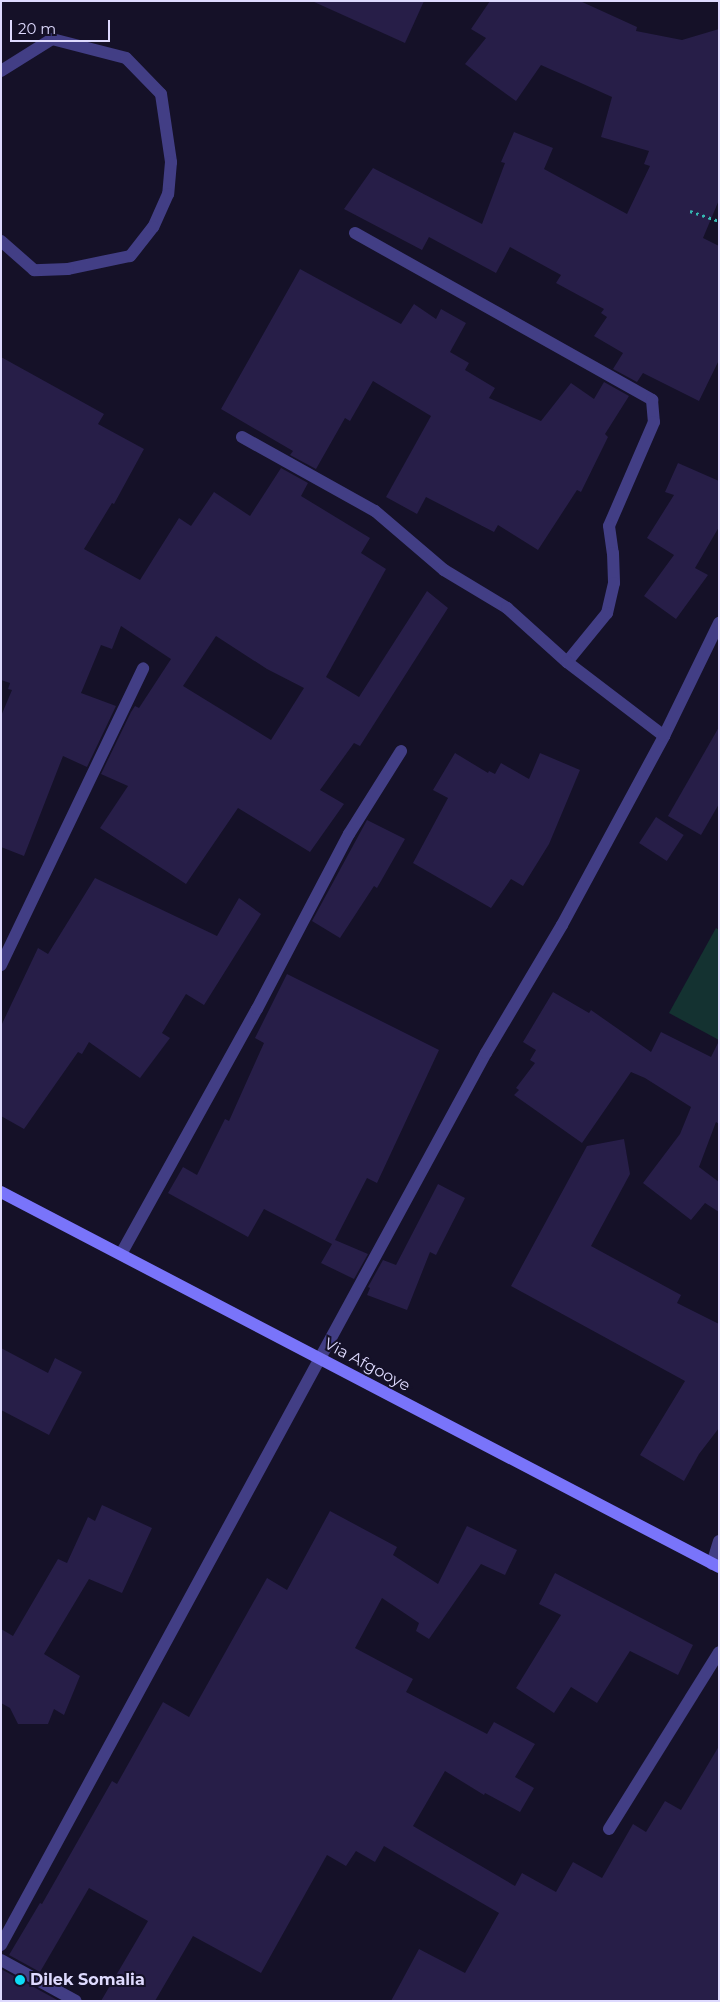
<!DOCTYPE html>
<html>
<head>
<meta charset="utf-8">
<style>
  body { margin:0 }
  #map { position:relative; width:720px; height:2002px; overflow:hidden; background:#151128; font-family:Montserrat,sans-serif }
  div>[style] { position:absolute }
  .green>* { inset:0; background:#143231 }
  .building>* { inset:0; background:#271e48; transform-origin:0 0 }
  .path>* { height:3px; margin-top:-1.5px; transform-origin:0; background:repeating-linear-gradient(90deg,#35b6b0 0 2.5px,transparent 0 6.5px) }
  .lane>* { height:12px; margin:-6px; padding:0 6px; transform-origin:6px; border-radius:6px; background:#423e85 }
  .street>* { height:12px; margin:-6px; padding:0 6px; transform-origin:6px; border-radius:6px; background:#423e85 }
  .secondary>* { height:12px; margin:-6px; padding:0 6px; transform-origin:6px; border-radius:6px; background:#7974fa }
  .dots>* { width:14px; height:14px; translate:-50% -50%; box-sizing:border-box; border:2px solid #151128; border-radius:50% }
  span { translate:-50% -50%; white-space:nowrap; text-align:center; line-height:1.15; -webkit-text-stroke:4px #151128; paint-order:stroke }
  .street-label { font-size:16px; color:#dedafe }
  .poi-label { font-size:16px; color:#dedafe; font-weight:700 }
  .left { translate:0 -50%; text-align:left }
  .frame { position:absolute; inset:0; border:2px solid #dedafe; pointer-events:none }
  .scale { position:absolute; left:10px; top:20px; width:100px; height:22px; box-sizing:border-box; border:2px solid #dedafe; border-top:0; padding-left:6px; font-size:15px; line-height:18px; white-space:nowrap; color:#dedafe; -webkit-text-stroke:4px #151128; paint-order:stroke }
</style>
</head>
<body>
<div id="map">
  <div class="green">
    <div style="clip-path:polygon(716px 928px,719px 930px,719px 1040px,669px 1013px)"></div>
  </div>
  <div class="building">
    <div style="clip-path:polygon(312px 1px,424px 1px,405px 43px)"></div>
    <div style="clip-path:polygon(490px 1px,580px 1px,637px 27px,636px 31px,682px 40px,719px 29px,719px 200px,703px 238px,719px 246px,719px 360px,699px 401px,643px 373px,637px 382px,613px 369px,623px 353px,594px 336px,607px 317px,601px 313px,604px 309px,556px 283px,561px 275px,510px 247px,496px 273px,429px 237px,422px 250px,344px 209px,373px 168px,482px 224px,505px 163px,501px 162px,514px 132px,553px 148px,544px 169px,627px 214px,650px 166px,644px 164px,649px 151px,601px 137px,612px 97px,541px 65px,516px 101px,465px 64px,486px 38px,471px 29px)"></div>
    <div style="clip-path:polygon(300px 269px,401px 324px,414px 304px,436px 319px,441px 309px,466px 323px,450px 352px,469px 363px,465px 370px,495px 388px,489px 398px,541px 421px,571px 383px,594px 399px,604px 382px,629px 396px,605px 434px,608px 437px,581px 492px,577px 490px,538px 550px,498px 525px,494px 532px,426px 497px,417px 514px,386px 497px,431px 416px,373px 381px,350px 421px,345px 418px,316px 469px,290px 455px,293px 451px,221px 409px)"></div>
    <div style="clip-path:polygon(evenodd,1px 357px,104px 414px,98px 424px,144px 449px,114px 504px,112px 503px,84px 549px,140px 580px,179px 518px,191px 526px,214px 492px,250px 516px,281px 468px,308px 483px,301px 496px,370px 538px,361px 553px,386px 569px,326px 677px,359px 697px,427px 591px,448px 608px,360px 746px,354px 743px,320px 790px,344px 804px,310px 852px,238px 808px,186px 884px,100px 828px,128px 786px,101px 774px,131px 712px,135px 706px,139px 708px,171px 659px,121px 626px,112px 649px,101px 645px,81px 693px,116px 706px,87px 767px,63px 756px,24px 856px,1px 847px,1px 716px,12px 690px,8px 689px,10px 683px,1px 680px,1px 357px,216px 636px,267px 669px,304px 688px,271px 740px,183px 686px,216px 636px)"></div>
    <div style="clip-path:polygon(678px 463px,719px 481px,719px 527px,695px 568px,708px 575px,676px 619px,644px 596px,674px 555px,647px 538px,674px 495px,665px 492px)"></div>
    <div style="clip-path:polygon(719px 727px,719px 804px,701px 835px,668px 816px)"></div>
    <div style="clip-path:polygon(455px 753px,488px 773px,489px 771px,495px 774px,501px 763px,529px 779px,540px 753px,580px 770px,549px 844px,523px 886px,511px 879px,491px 908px,413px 863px,448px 798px,433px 790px)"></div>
    <div style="left:656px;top:817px;width:33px;height:31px;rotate:33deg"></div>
    <div style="clip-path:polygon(367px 820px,405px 839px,377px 888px,374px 886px,340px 938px,312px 921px)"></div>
    <div style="clip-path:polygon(95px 878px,217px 936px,239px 898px,261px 914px,204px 1005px,186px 994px,162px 1033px,170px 1038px,140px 1078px,89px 1042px,82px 1054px,78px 1052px,24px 1129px,1px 1116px,1px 1026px,38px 948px,48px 954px)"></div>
    <div style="clip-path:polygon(287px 974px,439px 1050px,377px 1183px,367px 1178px,335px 1240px,368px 1254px,354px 1279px,321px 1263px,332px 1244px,264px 1209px,248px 1237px,168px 1193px,183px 1167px,197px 1175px,225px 1119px,229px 1121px,264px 1043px,255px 1038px)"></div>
    <div style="clip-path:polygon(553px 992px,589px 1013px,591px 1010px,651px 1052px,661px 1032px,711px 1057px,719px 1041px,719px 1124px,716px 1122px,699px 1167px,719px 1182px,719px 1212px,705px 1203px,691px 1220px,643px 1183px,680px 1134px,691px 1107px,645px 1078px,631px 1072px,582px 1143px,514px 1095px,519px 1090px,516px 1088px,535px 1063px,530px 1060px,536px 1050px,523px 1042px)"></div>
    <div style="clip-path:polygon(624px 1139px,630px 1174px,591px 1246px,681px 1295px,677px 1303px,719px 1324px,719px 1428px,699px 1454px,684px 1481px,640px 1455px,685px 1381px,511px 1286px,587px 1146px)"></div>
    <div style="clip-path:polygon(438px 1184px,465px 1198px,436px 1255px,430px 1252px,407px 1310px,367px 1295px,370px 1288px,368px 1287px,383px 1260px,396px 1265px)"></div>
    <div style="clip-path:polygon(1px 1348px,48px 1373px,55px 1358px,82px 1372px,49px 1435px,1px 1410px)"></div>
    <div style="clip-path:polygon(102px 1505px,152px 1528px,122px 1593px,89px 1579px,44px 1654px,80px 1676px,64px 1715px,54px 1709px,48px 1724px,18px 1724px,10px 1708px,1px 1703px,1px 1629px,13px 1636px,58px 1559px,67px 1563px,88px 1517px,95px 1521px)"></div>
    <div style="clip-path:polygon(330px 1511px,397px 1547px,393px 1555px,438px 1584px,467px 1526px,517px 1550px,505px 1575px,481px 1564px,429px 1639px,416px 1631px,419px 1623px,382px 1598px,355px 1648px,413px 1679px,406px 1692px,487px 1734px,494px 1722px,535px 1744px,515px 1777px,534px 1788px,520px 1812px,485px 1793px,484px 1795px,445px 1771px,413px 1826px,515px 1886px,522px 1873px,556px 1892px,573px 1862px,602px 1878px,633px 1824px,646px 1832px,665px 1801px,681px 1810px,719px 1746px,719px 2001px,391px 2001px,419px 1949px,465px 1973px,499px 1913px,384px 1846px,375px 1862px,356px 1851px,346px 1866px,327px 1855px,261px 1973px,193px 1936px,155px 2001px,101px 2001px,148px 1921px,89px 1888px,40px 1972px,9px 1955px,40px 1903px,42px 1904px,112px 1781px,117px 1784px,163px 1702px,189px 1717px,267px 1578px,287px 1590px)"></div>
    <div style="clip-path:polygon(555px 1573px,693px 1645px,678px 1675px,630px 1651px,597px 1703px,571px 1687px,554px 1713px,516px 1688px,561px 1615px,539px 1604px)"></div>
    <div style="clip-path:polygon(1px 1969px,59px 2001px,1px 2001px)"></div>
  </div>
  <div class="path">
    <div style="left:690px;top:211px;width:31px;rotate:19deg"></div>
  </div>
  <div class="lane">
    <div style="left:1px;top:71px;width:60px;rotate:-32.1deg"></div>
    <div style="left:52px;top:39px;width:76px;rotate:14.4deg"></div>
    <div style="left:126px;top:58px;width:50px;rotate:45.8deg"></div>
    <div style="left:161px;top:94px;width:69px;rotate:81.6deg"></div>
    <div style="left:171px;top:162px;width:32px;rotate:95deg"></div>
    <div style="left:168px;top:194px;width:36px;rotate:114deg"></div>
    <div style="left:153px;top:227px;width:37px;rotate:128deg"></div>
    <div style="left:130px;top:256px;width:63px;rotate:168.2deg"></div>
    <div style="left:68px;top:269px;width:34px;rotate:178deg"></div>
    <div style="left:34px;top:270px;width:44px;rotate:-138.7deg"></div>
    <div style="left:609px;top:1829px;width:208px;rotate:-58.1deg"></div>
  </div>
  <div class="street">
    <div style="left:355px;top:233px;width:341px;rotate:29.3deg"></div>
    <div style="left:652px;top:400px;width:22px;rotate:85deg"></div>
    <div style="left:654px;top:422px;width:113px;rotate:113.4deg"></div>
    <div style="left:609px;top:526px;width:27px;rotate:82deg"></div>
    <div style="left:613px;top:553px;width:30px;rotate:88deg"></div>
    <div style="left:614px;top:583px;width:31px;rotate:103deg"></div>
    <div style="left:607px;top:613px;width:63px;rotate:129.2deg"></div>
    <div style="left:242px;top:437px;width:152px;rotate:29.1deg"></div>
    <div style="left:375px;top:511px;width:91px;rotate:40.5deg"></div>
    <div style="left:444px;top:570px;width:74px;rotate:31.1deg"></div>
    <div style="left:507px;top:608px;width:81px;rotate:42deg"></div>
    <div style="left:567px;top:662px;width:122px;rotate:37.3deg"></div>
    <div style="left:1px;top:965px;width:329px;rotate:-64.4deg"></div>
    <div style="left:121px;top:1254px;width:280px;rotate:-61deg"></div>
    <div style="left:257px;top:1009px;width:198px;rotate:-62.3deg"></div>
    <div style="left:349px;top:834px;width:98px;rotate:-57.9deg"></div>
    <div style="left:712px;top:1564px;width:24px;rotate:-73deg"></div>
    <div style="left:1px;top:1945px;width:1015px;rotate:-61.47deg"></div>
    <div style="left:486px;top:1053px;width:149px;rotate:-59.3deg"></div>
    <div style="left:562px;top:925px;width:215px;rotate:-61.6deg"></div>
    <div style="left:664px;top:736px;width:126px;rotate:-64deg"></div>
    <div style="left:1px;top:1960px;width:85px;rotate:28.7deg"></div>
  </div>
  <div class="secondary">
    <div style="left:1px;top:1192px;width:810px;rotate:27.58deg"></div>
  </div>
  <div class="dots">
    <div style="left:20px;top:1980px;background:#0ddcf6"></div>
  </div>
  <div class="street-label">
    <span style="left:367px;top:1365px;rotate:28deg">Via Afgooye</span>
  </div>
  <div class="poi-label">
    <span class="left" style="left:30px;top:1980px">Dilek Somalia</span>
  </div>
  <div class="frame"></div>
  <div class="scale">20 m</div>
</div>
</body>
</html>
